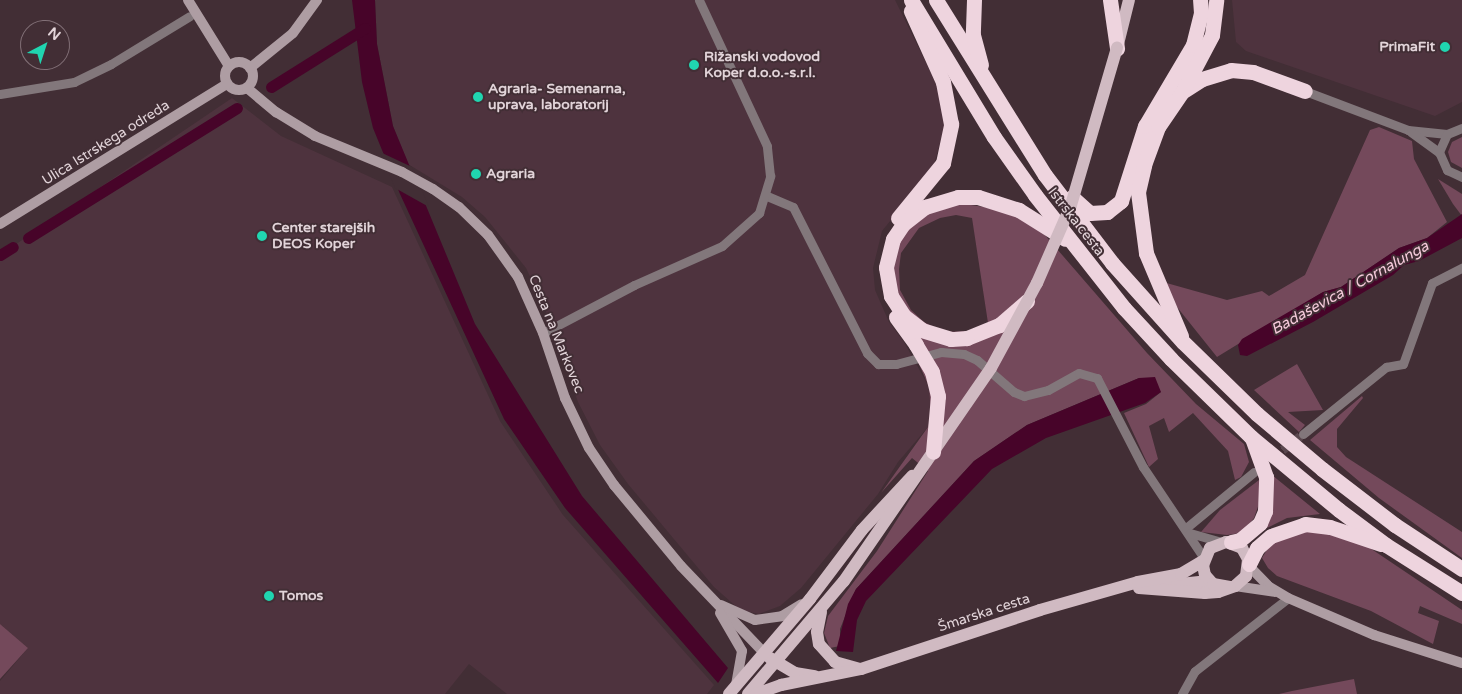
<!DOCTYPE html>
<html>
<head>
<meta charset="utf-8">
<style>
  body { margin:0 }
  #map { position:relative; width:1462px; height:694px; overflow:hidden; background:#422e35; font-family:"Varela Round",sans-serif }
  div>[style] { position:absolute }
  .built>* { inset:0; background:#4e333e }
  .green>* { inset:0; background:#74495b }
  .water>* { inset:0; background:#470429 }
  .pier>* { inset:0; background:#422e35 }
  .canal>* { height:11px; margin:-5.5px; padding:0 5.5px; transform-origin:5.5px; border-radius:5.5px; background:#470429 }
  .street-tunnel>* { height:9px; margin-top:-4.5px; transform-origin:0; background:repeating-linear-gradient(90deg,#5a474e 0 9px,transparent 0 13.5px) }
  .street>* { height:9px; margin:-4.5px; padding:0 4.5px; transform-origin:4.5px; border-radius:4.5px; background:#82777b }
  .secondary>* { height:10px; margin:-5px; padding:0 5px; transform-origin:5px; border-radius:5px; background:#ae9da3 }
  .secondary>.ring { margin:-5px; padding:0; box-sizing:content-box; background:none; border:10px solid #ae9da3; border-radius:50% }
  .primary>* { height:12px; margin:-6px; padding:0 6px; transform-origin:6px; border-radius:6px; background:#d0bac2 }
  .highway>* { height:15px; margin:-7.5px; padding:0 7.5px; transform-origin:7.5px; border-radius:7.5px; background:#eed4de }
  .primary-bridge>* { height:12px; margin:-6px; padding:0 6px; transform-origin:6px; border-radius:6px; background:#d0bac2 }
  .highway-bridge>* { height:15px; margin:-7.5px; padding:0 7.5px; transform-origin:7.5px; border-radius:7.5px; background:#eed4de }
  .dots>* { width:14px; height:14px; translate:-50% -50%; box-sizing:border-box; border:2px solid #422e35; border-radius:50% }
  span { translate:-50% -50%; white-space:nowrap; text-align:center; line-height:1.15; -webkit-text-stroke:4px #422e35; paint-order:stroke }
  .poi-label { font-size:14px; color:#e2d4d9; font-weight:700 }
  .right { translate:-100% -50%; text-align:right }
  .left { translate:0 -50%; text-align:left }
  .street-label { font-size:14px; color:#e2d4d9 }
  .water-label { font-size:15px; color:#f6cbdb; font-style:italic }
  .north { position:absolute; left:20px; top:20px; width:50px; height:50px; box-sizing:border-box; background:#422e35; border:1px solid #827077; border-radius:50%; rotate:40deg; font-size:14px; font-weight:700; line-height:20px; text-align:center; color:#e2d4d9 }
  .north::after { content:''; display:block; margin:auto; width:18px; height:22px; background:#20d5b0; clip-path:polygon(50% 0,100% 100%,50% 72%,0 100%) }
</style>
</head>
<body>
<div id="map">
  <div class="built">
    <div style="clip-path:polygon(375px 0,895px 0,942px 95px,946px 122px,933px 168px,882px 231px,873px 268px,875px 290px,889px 322px,904px 342px,929px 387px,931px 415px,928px 427px,898px 462px,878px 494px,801px 588px,780px 606px,759px 614px,740px 610px,714px 587px,628px 484px,600px 445px,578px 402px,544px 306px,526px 268px,485px 217px,462px 197px,408px 164px,393px 126px,377px 44px)"></div>
    <div style="clip-path:polygon(1232px 0,1462px 0,1462px 102px,1435px 116px,1246px 51px,1236px 42px)"></div>
    <div style="clip-path:polygon(232px 98px,281px 136px,392px 187px,500px 421px,563px 515px,714px 685px,707px 694px,507px 694px,469px 664px,445px 694px,0 694px,0 681px,28px 648px,0 624px,0 255px)"></div>
  </div>
  <div class="green">
    <div style="clip-path:polygon(1379px 127px,1412px 141px,1414px 159px,1447px 222px,1427px 238px,1399px 248px,1341px 287px,1323px 292px,1217px 357px,1177px 307px,1163px 282px,1227px 300px,1262px 291px,1269px 296px,1305px 275px,1370px 130px)"></div>
    <div style="clip-path:polygon(1462px 137px,1462px 168px,1451px 162px,1448px 152px,1452px 142px)"></div>
    <div style="clip-path:polygon(1438px 179px,1462px 194px,1462px 216px,1453px 204px)"></div>
    <div style="clip-path:polygon(evenodd,958px 203px,1010px 211px,1044px 234px,1147px 353px,1196px 404px,1244px 444px,1249px 462px,1241px 477px,1235px 480px,1228px 451px,1193px 413px,1169px 432px,1164px 418px,1149px 426px,1158px 459px,1149px 467px,1124px 413px,1146px 404px,1161px 392px,1139px 378px,1027px 425px,974px 461px,856px 589px,840px 629px,840px 646px,830px 648px,824px 633px,828px 616px,877px 551px,928px 471px,912px 458px,881px 493px,928px 427px,931px 415px,929px 387px,918px 362px,891px 274px,897px 241px,916px 218px,958px 203px,956px 215px,972px 218px,988px 323px,968px 331px,944px 332px,924px 322px,911px 310px,900px 290px,899px 269px,901px 253px,919px 228px,940px 218px,956px 215px)"></div>
    <div style="clip-path:polygon(1297px 364px,1323px 410px,1288px 412px,1305px 425px,1299px 432px,1254px 390px)"></div>
    <div style="clip-path:polygon(1362px 396px,1363px 398px,1337px 429px,1337px 447px,1346px 457px,1462px 532px,1462px 558px,1379px 498px,1310px 440px)"></div>
    <div style="clip-path:polygon(1272px 475px,1320px 514px,1287px 518px,1267px 528px,1273px 494px)"></div>
    <div style="clip-path:polygon(1259px 480px,1261px 498px,1254px 518px,1247px 527px,1240px 533px,1227px 535px,1201px 532px,1220px 510px)"></div>
    <div style="clip-path:polygon(1315px 529px,1367px 546px,1462px 610px,1462px 624px,1420px 606px,1418px 613px,1439px 621px,1433px 644px,1371px 611px,1277px 576px,1268px 568px,1262px 558px,1271px 543px)"></div>
    <div style="clip-path:polygon(0 624px,28px 648px,0 679px)"></div>
    <div style="clip-path:polygon(1354px 679px,1357px 694px,1279px 694px,1292px 691px)"></div>
  </div>
  <div class="water">
    <div style="clip-path:polygon(352px 0,375px 0,377px 44px,393px 126px,475px 324px,582px 496px,728px 668px,718px 683px,565px 508px,504px 419px,400px 194px,373px 128px,362px 82px)"></div>
    <div style="clip-path:polygon(1462px 214px,1462px 238px,1419px 261px,1404px 265px,1393px 275px,1313px 322px,1247px 356px,1240px 355px,1238px 345px,1242px 339px,1323px 292px,1341px 287px,1399px 248px,1427px 238px)"></div>
    <div style="clip-path:polygon(1155px 377px,1161px 392px,1145px 403px,1046px 438px,992px 469px,866px 601px,857px 620px,853px 652px,836px 651px,848px 604px,856px 589px,974px 461px,1027px 425px,1139px 378px)"></div>
  </div>
  <div class="pier">
    <div style="clip-path:polygon(380px 152px,412px 167px,429px 207px,395px 188px)"></div>
  </div>
  <div class="canal">
    <div style="left:271px;top:87px;width:111px;rotate:-32.1deg"></div>
    <div style="left:28px;top:238px;width:246px;rotate:-31.9deg"></div>
    <div style="left:0;top:255px;width:15px;rotate:-32deg"></div>
  </div>
  <div class="street-tunnel">
    <div style="left:1272px;top:458px;width:39px;rotate:-38deg"></div>
  </div>
  <div class="street">
    <div style="left:1305px;top:91px;width:110px;rotate:20.7deg"></div>
    <div style="left:1408px;top:130px;width:39px;rotate:6deg"></div>
    <div style="left:0;top:94px;width:75px;rotate:-9.2deg"></div>
    <div style="left:74px;top:82px;width:41px;rotate:-25.9deg"></div>
    <div style="left:111px;top:64px;width:92px;rotate:-31.3deg"></div>
    <div style="left:1462px;top:128px;width:16px;rotate:158deg"></div>
    <div style="left:1447px;top:134px;width:20px;rotate:114deg"></div>
    <div style="left:1439px;top:152px;width:20px;rotate:66deg"></div>
    <div style="left:1447px;top:170px;width:17px;rotate:25deg"></div>
    <div style="left:1411px;top:132px;width:34px;rotate:36deg"></div>
    <div style="left:767px;top:196px;width:28px;rotate:23deg"></div>
    <div style="left:793px;top:207px;width:164px;rotate:63.1deg"></div>
    <div style="left:867px;top:353px;width:16px;rotate:45deg"></div>
    <div style="left:878px;top:364px;width:18px"></div>
    <div style="left:896px;top:364px;width:47px;rotate:-14.9deg"></div>
    <div style="left:941px;top:352px;width:23px;rotate:5deg"></div>
    <div style="left:964px;top:354px;width:14px;rotate:25deg"></div>
    <div style="left:977px;top:360px;width:49px;rotate:40.9deg"></div>
    <div style="left:1014px;top:392px;width:11px;rotate:22deg"></div>
    <div style="left:1024px;top:396px;width:25px;rotate:-14deg"></div>
    <div style="left:1048px;top:390px;width:35px;rotate:-29deg"></div>
    <div style="left:1079px;top:373px;width:19px;rotate:16deg"></div>
    <div style="left:1097px;top:378px;width:100px;rotate:62.7deg"></div>
    <div style="left:1143px;top:467px;width:110px;rotate:56.2deg"></div>
    <div style="left:543px;top:333px;width:103px;rotate:-27.8deg"></div>
    <div style="left:634px;top:285px;width:96px;rotate:-23.9deg"></div>
    <div style="left:722px;top:246px;width:50px;rotate:-41.7deg"></div>
    <div style="left:759px;top:213px;width:39px;rotate:-73deg"></div>
    <div style="left:770px;top:176px;width:30px;rotate:-96deg"></div>
    <div style="left:767px;top:146px;width:161px;rotate:-115deg"></div>
    <div style="left:1303px;top:434px;width:107px;rotate:-38.9deg"></div>
    <div style="left:1386px;top:367px;width:17px;rotate:-10deg"></div>
    <div style="left:1403px;top:364px;width:86px;rotate:-70.3deg"></div>
    <div style="left:1432px;top:283px;width:34px;rotate:-27deg"></div>
    <div style="left:1186px;top:528px;width:88px;rotate:-39.5deg"></div>
    <div style="left:1190px;top:533px;width:32px;rotate:16deg"></div>
    <div style="left:1182px;top:694px;width:26px;rotate:-61deg"></div>
    <div style="left:1195px;top:671px;width:118px;rotate:-38.1deg"></div>
  </div>
  <div class="secondary">
    <div style="left:188px;top:0;width:78px;rotate:58.2deg"></div>
    <div class="ring" style="left:225px;top:62px;width:18px;height:18px"></div>
    <div style="left:250px;top:68px;width:55px;rotate:-39.1deg"></div>
    <div style="left:293px;top:33px;width:41px;rotate:-54deg"></div>
    <div style="left:247px;top:88px;width:38px;rotate:40deg"></div>
    <div style="left:276px;top:112px;width:46px;rotate:31.6deg"></div>
    <div style="left:315px;top:136px;width:94px;rotate:22.5deg"></div>
    <div style="left:402px;top:172px;width:35px;rotate:29deg"></div>
    <div style="left:433px;top:189px;width:32px;rotate:35deg"></div>
    <div style="left:459px;top:207px;width:40px;rotate:44deg"></div>
    <div style="left:488px;top:235px;width:52px;rotate:54.5deg"></div>
    <div style="left:518px;top:277px;width:61px;rotate:65.9deg"></div>
    <div style="left:543px;top:333px;width:69px;rotate:71.3deg"></div>
    <div style="left:565px;top:398px;width:55px;rotate:64.4deg"></div>
    <div style="left:589px;top:448px;width:45px;rotate:56deg"></div>
    <div style="left:614px;top:485px;width:105px;rotate:50.4deg"></div>
    <div style="left:681px;top:566px;width:120px;rotate:46.3deg"></div>
    <div style="left:0;top:224px;width:267px;rotate:-31.7deg"></div>
    <div style="left:1249px;top:566px;width:28px;rotate:46deg"></div>
    <div style="left:1268px;top:586px;width:23px;rotate:31deg"></div>
    <div style="left:1288px;top:598px;width:94px;rotate:23.3deg"></div>
    <div style="left:1374px;top:635px;width:92px;rotate:17.7deg"></div>
    <div style="left:1235px;top:586px;width:40px;rotate:8.5deg"></div>
    <div style="left:721px;top:605px;width:37px;rotate:24deg"></div>
    <div style="left:755px;top:620px;width:27px;rotate:-8deg"></div>
    <div style="left:782px;top:616px;width:23px;rotate:-31deg"></div>
    <div style="left:720px;top:613px;width:44px;rotate:59.9deg"></div>
    <div style="left:742px;top:651px;width:35px;rotate:100deg"></div>
  </div>
  <div class="primary">
    <div style="left:1118px;top:44px;width:45px;rotate:-76deg"></div>
    <div style="left:1161px;top:586px;width:48px;rotate:-5.9deg"></div>
    <div style="left:1139px;top:588px;width:66px;rotate:4.3deg"></div>
    <div style="left:1205px;top:593px;width:13px;rotate:-4deg"></div>
    <div style="left:1218px;top:592px;width:18px;rotate:-19deg"></div>
    <div style="left:1235px;top:586px;width:15px;rotate:-42deg"></div>
    <div style="left:1246px;top:576px;width:17px;rotate:-83deg"></div>
    <div style="left:1248px;top:559px;width:13px;rotate:-119deg"></div>
    <div style="left:1242px;top:548px;width:17px;rotate:-159deg"></div>
    <div style="left:1226px;top:542px;width:17px;rotate:159deg"></div>
    <div style="left:1210px;top:548px;width:18px;rotate:112deg"></div>
    <div style="left:1203px;top:565px;width:10px;rotate:79deg"></div>
    <div style="left:1205px;top:575px;width:12px;rotate:48deg"></div>
    <div style="left:1213px;top:584px;width:17px;rotate:10deg"></div>
    <div style="left:821px;top:612px;width:20px;rotate:101deg"></div>
    <div style="left:817px;top:632px;width:12px;rotate:81deg"></div>
    <div style="left:819px;top:644px;width:24px;rotate:48deg"></div>
    <div style="left:835px;top:662px;width:25px;rotate:16deg"></div>
    <div style="left:770px;top:658px;width:29px;rotate:31deg"></div>
    <div style="left:795px;top:673px;width:20px;rotate:9deg"></div>
    <div style="left:729px;top:694px;width:125px;rotate:-49.5deg"></div>
    <div style="left:810px;top:599px;width:86px;rotate:-53deg"></div>
    <div style="left:862px;top:530px;width:74px;rotate:-47.2deg"></div>
    <div style="left:748px;top:694px;width:148px;rotate:-49.7deg"></div>
    <div style="left:844px;top:581px;width:157px;rotate:-55.4deg"></div>
    <div style="left:756px;top:694px;width:27px;rotate:-20deg"></div>
    <div style="left:781px;top:685px;width:82px;rotate:-11.3deg"></div>
    <div style="left:861px;top:669px;width:188px;rotate:-18.2deg"></div>
    <div style="left:1040px;top:610px;width:102px;rotate:-15.9deg"></div>
    <div style="left:1138px;top:582px;width:44px;rotate:-10.5deg"></div>
    <div style="left:1181px;top:574px;width:26px;rotate:-31deg"></div>
  </div>
  <div class="highway">
    <div style="left:911px;top:0;width:160px;rotate:58.8deg"></div>
    <div style="left:994px;top:137px;width:71px;rotate:54.7deg"></div>
    <div style="left:1035px;top:195px;width:144px;rotate:51.8deg"></div>
    <div style="left:1124px;top:308px;width:69px;rotate:47.3deg"></div>
    <div style="left:1171px;top:359px;width:112px;rotate:44.3deg"></div>
    <div style="left:1251px;top:437px;width:114px;rotate:39.7deg"></div>
    <div style="left:1339px;top:510px;width:59px;rotate:36.7deg"></div>
    <div style="left:1386px;top:545px;width:90px;rotate:32.3deg"></div>
    <div style="left:936px;top:0;width:206px;rotate:58.1deg"></div>
    <div style="left:1045px;top:175px;width:111px;rotate:52.7deg"></div>
    <div style="left:1112px;top:263px;width:106px;rotate:48.1deg"></div>
    <div style="left:1183px;top:342px;width:103px;rotate:44.2deg"></div>
    <div style="left:1257px;top:414px;width:85px;rotate:40.2deg"></div>
    <div style="left:1322px;top:469px;width:92px;rotate:37.5deg"></div>
    <div style="left:1395px;top:525px;width:80px;rotate:33.3deg"></div>
    <div style="left:974px;top:0;width:35px;rotate:92deg"></div>
    <div style="left:973px;top:35px;width:31px;rotate:75deg"></div>
    <div style="left:1110px;top:0;width:49px;rotate:81.7deg"></div>
    <div style="left:1185px;top:90px;width:20px;rotate:-33deg"></div>
    <div style="left:1202px;top:79px;width:30px;rotate:-17deg"></div>
    <div style="left:1231px;top:70px;width:22px;rotate:5deg"></div>
    <div style="left:1253px;top:72px;width:55px;rotate:20.1deg"></div>
    <div style="left:1072px;top:197px;width:24px;rotate:42deg"></div>
    <div style="left:1090px;top:213px;width:17px;rotate:-3deg"></div>
    <div style="left:1107px;top:212px;width:18px;rotate:-38deg"></div>
    <div style="left:1121px;top:201px;width:79px;rotate:-72.3deg"></div>
    <div style="left:1145px;top:126px;width:94px;rotate:-59.3deg"></div>
    <div style="left:1193px;top:45px;width:33px;rotate:-76deg"></div>
    <div style="left:1201px;top:13px;width:13px;rotate:-94deg"></div>
    <div style="left:898px;top:218px;width:71px;rotate:-50.7deg"></div>
    <div style="left:943px;top:163px;width:40px;rotate:-78deg"></div>
    <div style="left:951px;top:124px;width:43px;rotate:-100.8deg"></div>
    <div style="left:943px;top:82px;width:78px;rotate:-114.3deg"></div>
    <div style="left:1027px;top:301px;width:37px;rotate:139deg"></div>
    <div style="left:999px;top:325px;width:35px;rotate:158deg"></div>
    <div style="left:967px;top:338px;width:16px;rotate:176deg"></div>
    <div style="left:951px;top:339px;width:30px;rotate:-163deg"></div>
    <div style="left:922px;top:330px;width:23px;rotate:-142deg"></div>
    <div style="left:904px;top:316px;width:24px;rotate:-123deg"></div>
    <div style="left:891px;top:296px;width:29px;rotate:-100deg"></div>
    <div style="left:886px;top:267px;width:29px;rotate:-76deg"></div>
    <div style="left:893px;top:239px;width:18px;rotate:-56deg"></div>
    <div style="left:903px;top:224px;width:28px;rotate:-38deg"></div>
    <div style="left:925px;top:207px;width:34px;rotate:-17deg"></div>
    <div style="left:958px;top:197px;width:20px"></div>
    <div style="left:978px;top:197px;width:43px;rotate:17.6deg"></div>
    <div style="left:1019px;top:210px;width:54px;rotate:32.2deg"></div>
    <div style="left:896px;top:317px;width:34px;rotate:54deg"></div>
    <div style="left:1181px;top:336px;width:90px;rotate:-112.9deg"></div>
    <div style="left:1146px;top:253px;width:62px;rotate:-97.5deg"></div>
    <div style="left:1138px;top:192px;width:28px;rotate:-77deg"></div>
    <div style="left:1144px;top:165px;width:40px;rotate:-69.8deg"></div>
    <div style="left:1158px;top:127px;width:42px;rotate:-55.6deg"></div>
    <div style="left:1182px;top:92px;width:64px;rotate:-62.2deg"></div>
    <div style="left:1212px;top:35px;width:35px;rotate:-83deg"></div>
    <div style="left:1231px;top:542px;width:9px;rotate:-13deg"></div>
    <div style="left:1240px;top:540px;width:26px;rotate:-40deg"></div>
    <div style="left:1260px;top:523px;width:13px;rotate:-67deg"></div>
    <div style="left:1265px;top:511px;width:34px;rotate:-88deg"></div>
    <div style="left:1266px;top:477px;width:41px;rotate:-109.7deg"></div>
    <div style="left:1249px;top:564px;width:18px;rotate:-63deg"></div>
    <div style="left:1257px;top:548px;width:18px;rotate:-41deg"></div>
    <div style="left:1271px;top:536px;width:36px;rotate:-19deg"></div>
    <div style="left:1305px;top:524px;width:25px;rotate:7deg"></div>
    <div style="left:1330px;top:527px;width:54px;rotate:18.4deg"></div>
  </div>
  <div class="primary-bridge">
    <div style="left:933px;top:452px;width:102px;rotate:-55.4deg"></div>
    <div style="left:991px;top:368px;width:97px;rotate:-61.6deg"></div>
    <div style="left:1037px;top:283px;width:85px;rotate:-66.4deg"></div>
    <div style="left:1071px;top:205px;width:164px;rotate:-73.7deg"></div>
  </div>
  <div class="highway-bridge">
    <div style="left:916px;top:345px;width:31px;rotate:59deg"></div>
    <div style="left:932px;top:372px;width:25px;rotate:76deg"></div>
    <div style="left:938px;top:396px;width:56px;rotate:95.1deg"></div>
  </div>
  <div class="dots">
    <div style="left:1445px;top:47px;background:#20d5b0"></div>
    <div style="left:694px;top:65px;background:#20d5b0"></div>
    <div style="left:478px;top:97px;background:#20d5b0"></div>
    <div style="left:476px;top:174px;background:#20d5b0"></div>
    <div style="left:262px;top:236px;background:#20d5b0"></div>
    <div style="left:269px;top:596px;background:#20d5b0"></div>
  </div>
  <div class="poi-label">
    <span class="right" style="left:1435px;top:47px">PrimaFit</span>
    <span class="left" style="left:704px;top:65px">Rižanski vodovod<br>Koper d.o.o.-s.r.l.</span>
    <span class="left" style="left:488px;top:97px">Agraria- Semenarna,<br>uprava, laboratorij</span>
    <span class="left" style="left:486px;top:174px">Agraria</span>
    <span class="left" style="left:272px;top:236px">Center starejših<br>DEOS Koper</span>
    <span class="left" style="left:279px;top:596px">Tomos</span>
  </div>
  <div class="street-label">
    <span style="left:106px;top:143px;rotate:-32deg">Ulica Istrskega odreda</span>
    <span style="left:1076px;top:222px;rotate:52deg">Istrska cesta</span>
    <span style="left:556px;top:334px;rotate:68deg">Cesta na Markovec</span>
    <span style="left:984px;top:613px;rotate:-18deg">Šmarska cesta</span>
  </div>
  <div class="water-label">
    <span style="left:1350px;top:288px;rotate:-29deg">Badaševica / Cornalunga</span>
  </div>
  <div class="north">N</div>
</div>
</body>
</html>
